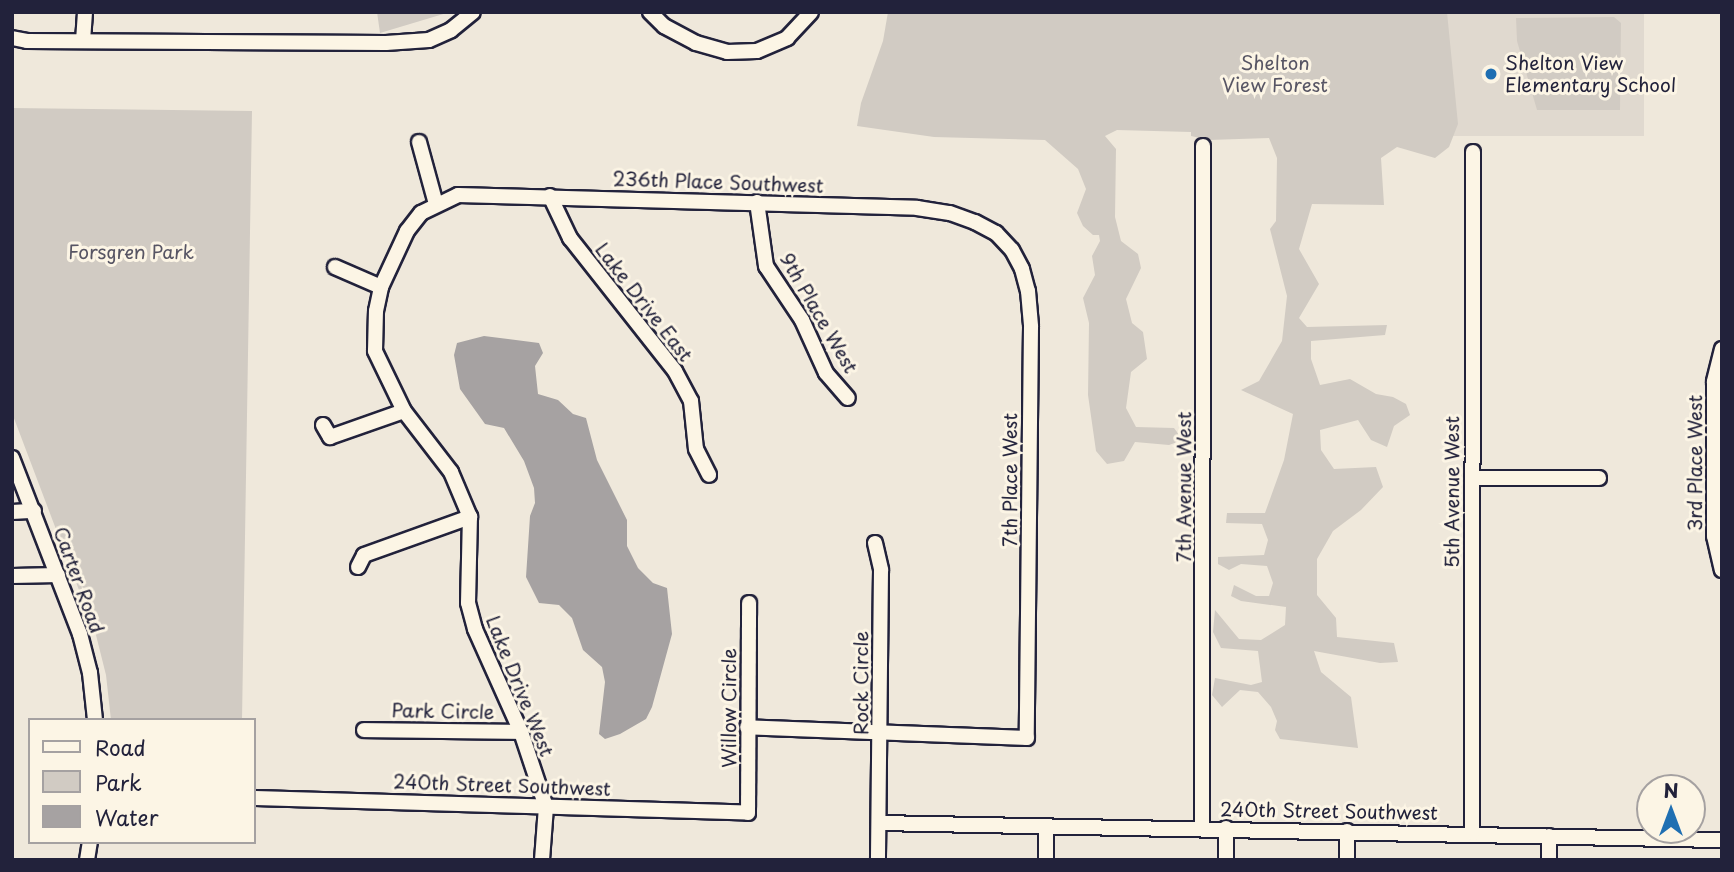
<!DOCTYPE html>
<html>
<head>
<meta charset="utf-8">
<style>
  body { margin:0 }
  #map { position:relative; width:1734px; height:872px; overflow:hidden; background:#efe8db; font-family:"Playpen Sans",sans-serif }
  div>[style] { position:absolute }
  .built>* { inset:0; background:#e0d9cf; transform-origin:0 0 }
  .green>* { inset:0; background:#d1cbc3 }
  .water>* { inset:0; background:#a6a2a2 }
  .roads { filter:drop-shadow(2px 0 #22223b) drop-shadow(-2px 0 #22223b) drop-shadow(0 2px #22223b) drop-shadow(0 -2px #22223b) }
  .minor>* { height:14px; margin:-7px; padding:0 7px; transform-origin:7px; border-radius:7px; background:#fcf5e5 }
  .dots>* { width:19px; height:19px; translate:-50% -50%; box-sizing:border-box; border:4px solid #fcf5e5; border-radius:50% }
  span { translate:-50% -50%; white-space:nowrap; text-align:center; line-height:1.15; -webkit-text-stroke:6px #fcf5e5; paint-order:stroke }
  .park-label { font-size:19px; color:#575564 }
  .poi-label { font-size:19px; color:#22223b }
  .left { translate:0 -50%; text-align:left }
  .street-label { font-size:19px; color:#22223b }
  .frame { position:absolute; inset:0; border:14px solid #22223b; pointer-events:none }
  .legend { position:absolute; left:28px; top:718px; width:228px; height:126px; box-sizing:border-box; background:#fcf5e5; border:2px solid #a5a1a1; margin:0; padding:9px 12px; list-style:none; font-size:21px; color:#22223b }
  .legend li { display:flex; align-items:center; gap:14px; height:35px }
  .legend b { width:35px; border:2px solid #a5a1a1 }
  .north { position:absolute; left:1636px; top:774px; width:70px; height:70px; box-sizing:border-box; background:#fcf5e5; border:2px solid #a5a1a1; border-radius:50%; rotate:0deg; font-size:19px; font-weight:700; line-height:28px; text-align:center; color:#22223b }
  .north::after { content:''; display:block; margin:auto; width:24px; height:32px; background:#1f6fb2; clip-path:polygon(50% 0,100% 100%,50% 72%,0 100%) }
</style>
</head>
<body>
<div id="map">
  <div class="built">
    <div style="left:1338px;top:12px;width:306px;height:124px"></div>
  </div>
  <div class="green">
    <div style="clip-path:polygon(377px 12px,450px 12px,380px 33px)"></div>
    <div style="clip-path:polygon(888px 12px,1447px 12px,1458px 124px,1449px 147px,1435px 158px,1397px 147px,1381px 158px,1384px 205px,1312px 204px,1299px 249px,1319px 284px,1299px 318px,1307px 327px,1387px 325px,1385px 335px,1311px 341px,1311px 359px,1320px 385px,1350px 379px,1376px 394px,1393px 397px,1406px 404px,1410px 415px,1394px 426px,1387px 447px,1371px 440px,1358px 420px,1320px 430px,1321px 450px,1334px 469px,1376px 467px,1383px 487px,1361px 510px,1333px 531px,1317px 559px,1317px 595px,1336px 618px,1337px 637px,1394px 643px,1398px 662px,1380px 663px,1314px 651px,1321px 672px,1351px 697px,1358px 748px,1280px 739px,1275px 730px,1277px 721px,1271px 707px,1258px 692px,1240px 690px,1222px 707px,1212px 695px,1215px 678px,1251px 685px,1262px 682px,1258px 651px,1221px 648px,1213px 632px,1215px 610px,1239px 639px,1261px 640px,1285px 625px,1286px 607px,1241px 601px,1231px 596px,1234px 585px,1256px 596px,1269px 596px,1273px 583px,1267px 566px,1241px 564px,1229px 570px,1218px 564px,1218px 557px,1264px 555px,1268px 540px,1262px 524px,1226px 523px,1227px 513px,1265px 513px,1284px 460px,1293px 414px,1241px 390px,1259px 381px,1282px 341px,1287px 296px,1270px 229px,1276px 221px,1277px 158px,1269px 138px,1209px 140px,1191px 136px,1191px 132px,1117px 130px,1105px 136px,1116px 149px,1115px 217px,1121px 241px,1138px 254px,1141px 268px,1126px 299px,1132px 323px,1143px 332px,1147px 359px,1131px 372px,1126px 408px,1136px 427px,1174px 428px,1183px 440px,1169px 445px,1135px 442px,1124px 461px,1107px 464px,1096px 451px,1088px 395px,1089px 323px,1083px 298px,1095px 275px,1092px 256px,1100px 241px,1099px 235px,1093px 235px,1083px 226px,1077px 213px,1086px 189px,1078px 169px,1045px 140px,934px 137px,857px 126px,861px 103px,883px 41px)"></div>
    <div style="clip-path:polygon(1614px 17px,1621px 23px,1620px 110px,1537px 110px,1517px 41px,1516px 18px)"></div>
    <div style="clip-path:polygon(12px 108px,252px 111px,242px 720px,111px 720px,106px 675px,96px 635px,12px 413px)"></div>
  </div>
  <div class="water">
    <div style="clip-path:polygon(484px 336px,539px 343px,543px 353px,535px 366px,538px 394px,558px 400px,573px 414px,586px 418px,597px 460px,627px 520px,627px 546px,638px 568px,653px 583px,667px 588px,672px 634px,652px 707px,646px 719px,620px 734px,605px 739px,599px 734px,605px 682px,602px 667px,583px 650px,572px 618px,559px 605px,539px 603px,526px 577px,530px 516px,535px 503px,534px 488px,524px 461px,504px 428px,485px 424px,460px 389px,454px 355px,457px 343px)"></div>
  </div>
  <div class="roads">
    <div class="minor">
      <div style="left:650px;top:12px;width:20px;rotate:45deg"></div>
      <div style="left:664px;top:26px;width:36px;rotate:28deg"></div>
      <div style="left:696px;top:43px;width:32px;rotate:16deg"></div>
      <div style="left:727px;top:52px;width:30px;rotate:-2deg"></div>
      <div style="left:757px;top:51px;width:33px;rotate:-23deg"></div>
      <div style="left:787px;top:38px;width:35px;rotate:-47deg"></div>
      <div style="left:12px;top:38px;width:15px;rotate:11deg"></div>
      <div style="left:27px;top:41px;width:359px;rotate:0.3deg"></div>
      <div style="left:386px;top:43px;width:43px;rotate:-4deg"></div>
      <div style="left:429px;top:40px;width:24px;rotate:-24deg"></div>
      <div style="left:451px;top:30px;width:28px;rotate:-39deg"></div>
      <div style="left:83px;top:41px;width:29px;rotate:-86deg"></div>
      <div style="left:419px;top:142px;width:64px;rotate:74.7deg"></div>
      <div style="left:550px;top:196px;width:47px;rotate:64.5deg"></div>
      <div style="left:570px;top:238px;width:169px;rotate:51.7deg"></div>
      <div style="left:675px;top:371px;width:34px;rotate:62deg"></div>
      <div style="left:691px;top:401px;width:48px;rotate:84.1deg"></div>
      <div style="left:696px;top:449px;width:29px;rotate:63deg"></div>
      <div style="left:757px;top:202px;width:65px;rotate:82deg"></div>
      <div style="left:766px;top:266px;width:65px;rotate:56.3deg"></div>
      <div style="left:802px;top:320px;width:58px;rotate:65.6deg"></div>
      <div style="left:826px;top:373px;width:33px;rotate:49deg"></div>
      <div style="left:335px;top:267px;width:50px;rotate:23.5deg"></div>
      <div style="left:1722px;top:349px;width:34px;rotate:104deg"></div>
      <div style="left:1714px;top:382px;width:154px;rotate:90deg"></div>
      <div style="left:1714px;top:536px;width:35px;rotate:77deg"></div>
      <div style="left:323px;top:425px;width:14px;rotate:60deg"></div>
      <div style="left:330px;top:437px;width:78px;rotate:-19.4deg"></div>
      <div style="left:12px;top:458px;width:189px;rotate:68.9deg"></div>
      <div style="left:80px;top:634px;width:40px;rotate:75.6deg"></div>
      <div style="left:90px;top:673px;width:47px;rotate:83.9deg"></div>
      <div style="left:1472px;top:478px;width:127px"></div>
      <div style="left:12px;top:512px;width:22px;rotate:-3deg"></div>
      <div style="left:875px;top:543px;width:28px;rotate:77deg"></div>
      <div style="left:881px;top:570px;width:290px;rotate:90.6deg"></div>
      <div style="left:358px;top:567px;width:13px;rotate:-63deg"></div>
      <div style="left:364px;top:555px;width:113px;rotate:-19.7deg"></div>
      <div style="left:12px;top:576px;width:46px;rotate:-1.2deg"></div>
      <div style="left:364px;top:730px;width:157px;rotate:0.7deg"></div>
      <div style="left:254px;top:798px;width:494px;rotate:1.7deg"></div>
      <div style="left:748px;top:813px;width:210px;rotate:-89.7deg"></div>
      <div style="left:879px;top:823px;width:843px;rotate:1.16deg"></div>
      <div style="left:1046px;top:828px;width:32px;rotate:90deg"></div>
      <div style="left:1202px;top:828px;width:682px;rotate:-89.92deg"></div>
      <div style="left:1226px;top:828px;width:32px;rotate:90deg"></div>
      <div style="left:1347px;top:831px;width:29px;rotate:90deg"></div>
      <div style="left:1472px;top:833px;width:681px;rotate:-89.92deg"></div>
      <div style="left:87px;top:860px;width:18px;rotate:-81deg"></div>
      <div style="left:542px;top:860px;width:53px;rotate:-85.7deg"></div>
      <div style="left:546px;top:807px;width:79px;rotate:-108.4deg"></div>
      <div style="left:521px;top:732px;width:113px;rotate:-114.1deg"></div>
      <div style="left:475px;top:629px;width:27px;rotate:-105deg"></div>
      <div style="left:468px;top:603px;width:86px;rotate:-88.7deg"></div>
      <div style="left:470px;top:517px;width:49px;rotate:-112.9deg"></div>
      <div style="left:451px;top:472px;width:77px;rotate:-127.6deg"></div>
      <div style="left:404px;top:411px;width:67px;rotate:-115.8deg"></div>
      <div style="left:375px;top:351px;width:40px;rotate:-88.6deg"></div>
      <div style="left:376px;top:311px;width:25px;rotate:-78deg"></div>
      <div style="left:381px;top:287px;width:62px;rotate:-65.1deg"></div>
      <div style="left:407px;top:231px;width:23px;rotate:-52deg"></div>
      <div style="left:421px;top:213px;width:41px;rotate:-25.9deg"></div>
      <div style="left:458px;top:195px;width:459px;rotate:1.6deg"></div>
      <div style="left:917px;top:208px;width:33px;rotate:9deg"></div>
      <div style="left:950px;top:213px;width:27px;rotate:20deg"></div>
      <div style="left:975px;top:222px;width:24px;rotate:28deg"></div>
      <div style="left:996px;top:233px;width:23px;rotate:47deg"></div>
      <div style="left:1012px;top:250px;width:21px;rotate:62deg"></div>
      <div style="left:1022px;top:269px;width:23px;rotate:75deg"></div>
      <div style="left:1028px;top:291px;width:36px;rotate:85deg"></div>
      <div style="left:1031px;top:327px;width:411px;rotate:90.6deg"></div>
      <div style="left:1027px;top:738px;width:280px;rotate:-177.8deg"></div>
      <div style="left:1549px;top:860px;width:24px;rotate:-90deg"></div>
    </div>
  </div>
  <div class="dots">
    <div style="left:1491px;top:74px;background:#1f6fb2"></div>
  </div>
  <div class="park-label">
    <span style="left:1275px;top:74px">Shelton<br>View Forest</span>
    <span style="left:131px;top:252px">Forsgren Park</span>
  </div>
  <div class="poi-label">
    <span class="left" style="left:1505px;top:74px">Shelton View<br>Elementary School</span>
  </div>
  <div class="street-label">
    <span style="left:718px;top:182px;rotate:2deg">236th Place Southwest</span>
    <span style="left:644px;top:302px;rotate:52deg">Lake Drive East</span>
    <span style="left:819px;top:313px;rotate:60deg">9th Place West</span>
    <span style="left:1695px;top:463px;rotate:-90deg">3rd Place West</span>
    <span style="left:1010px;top:480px;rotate:-90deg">7th Place West</span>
    <span style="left:1184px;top:487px;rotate:-90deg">7th Avenue West</span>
    <span style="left:1452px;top:492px;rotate:-90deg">5th Avenue West</span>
    <span style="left:79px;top:580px;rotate:70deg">Carter Road</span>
    <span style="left:861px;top:683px;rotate:-90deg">Rock Circle</span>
    <span style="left:520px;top:686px;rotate:68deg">Lake Drive West</span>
    <span style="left:729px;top:708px;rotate:-90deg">Willow Circle</span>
    <span style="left:443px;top:711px;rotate:1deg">Park Circle</span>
    <span style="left:502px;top:785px;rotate:2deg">240th Street Southwest</span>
    <span style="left:1329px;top:811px;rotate:1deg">240th Street Southwest</span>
  </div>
  <div class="frame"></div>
  <ul class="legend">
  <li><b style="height:9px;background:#fcf5e5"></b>Road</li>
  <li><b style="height:19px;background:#d1cbc3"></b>Park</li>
  <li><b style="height:19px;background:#a6a2a2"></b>Water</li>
  </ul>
  <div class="north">N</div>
</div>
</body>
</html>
